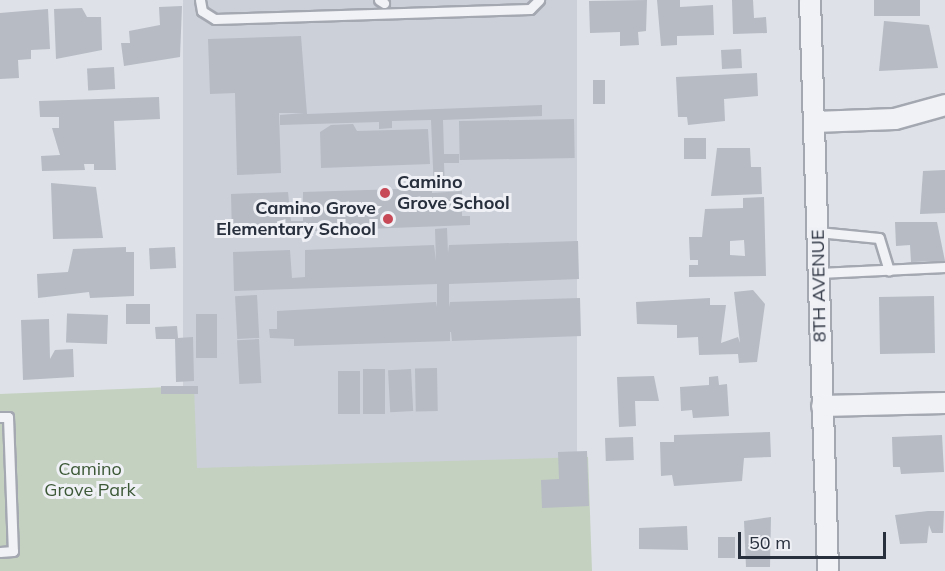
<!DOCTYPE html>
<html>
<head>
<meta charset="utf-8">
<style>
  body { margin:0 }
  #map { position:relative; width:945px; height:571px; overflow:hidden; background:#dee1e7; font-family:Mulish,sans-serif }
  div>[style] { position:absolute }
  .built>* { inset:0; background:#ccd0d9; transform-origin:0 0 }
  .green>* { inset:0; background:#c4d1c0 }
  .building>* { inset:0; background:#b6bbc4; transform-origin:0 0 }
  .roads { filter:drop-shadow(2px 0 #a4a8b1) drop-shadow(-2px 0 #a4a8b1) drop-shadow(0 2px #a4a8b1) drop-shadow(0 -2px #a4a8b1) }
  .lane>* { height:9px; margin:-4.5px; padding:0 4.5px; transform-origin:4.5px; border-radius:4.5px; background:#f1f2f6 }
  .street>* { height:20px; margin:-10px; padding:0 10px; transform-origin:10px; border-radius:10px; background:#f1f2f6 }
  .dots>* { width:16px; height:16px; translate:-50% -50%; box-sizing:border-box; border:3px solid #eef0f5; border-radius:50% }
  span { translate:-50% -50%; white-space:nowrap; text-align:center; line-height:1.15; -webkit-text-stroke:6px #eef0f5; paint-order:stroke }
  .poi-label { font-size:18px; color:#282f3d; font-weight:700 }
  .left { translate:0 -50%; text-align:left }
  .right { translate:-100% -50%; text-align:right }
  .street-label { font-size:18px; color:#282f3d }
  .park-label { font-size:18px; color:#3c5836 }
  .scale { position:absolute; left:738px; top:532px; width:148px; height:27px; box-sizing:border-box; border:3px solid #282f3d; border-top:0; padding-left:8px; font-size:18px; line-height:21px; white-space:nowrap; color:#282f3d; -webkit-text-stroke:4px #eef0f5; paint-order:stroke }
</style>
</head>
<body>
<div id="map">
  <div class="built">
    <div style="left:183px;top:0;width:394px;height:468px"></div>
  </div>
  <div class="green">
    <div style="clip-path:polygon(194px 386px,197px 468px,588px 457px,592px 571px,0 571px,0 394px)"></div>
  </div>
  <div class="building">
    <div style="clip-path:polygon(647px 0,646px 31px,638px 32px,639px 45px,620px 46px,620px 32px,590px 33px,589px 1px)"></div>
    <div style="clip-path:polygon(657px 0,680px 0,680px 7px,713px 5px,714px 35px,677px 36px,677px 45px,661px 46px)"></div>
    <div style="clip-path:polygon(732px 0,753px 0,754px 18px,766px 17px,767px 33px,733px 34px)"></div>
    <div style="left:874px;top:0;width:46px;height:16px"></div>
    <div style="clip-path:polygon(182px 6px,180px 57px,124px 66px,121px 43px,130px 43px,129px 31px,160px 25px,159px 7px)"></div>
    <div style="clip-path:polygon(82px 8px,87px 17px,101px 17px,102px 50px,56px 59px,54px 9px)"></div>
    <div style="clip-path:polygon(48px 9px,50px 49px,31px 50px,31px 59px,18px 60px,19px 78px,0 79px,0 13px)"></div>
    <div style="clip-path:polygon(884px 21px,929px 25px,938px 68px,879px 71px)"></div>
    <div style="clip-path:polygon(301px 36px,307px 114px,542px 105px,542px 116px,443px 120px,444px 154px,459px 154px,459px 163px,444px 163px,445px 191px,434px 191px,431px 120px,392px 121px,392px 128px,379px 129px,379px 122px,280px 125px,280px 115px,304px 113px,279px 113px,281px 173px,237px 175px,235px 93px,210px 94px,208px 39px)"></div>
    <div style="left:741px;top:49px;width:19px;height:20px;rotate:87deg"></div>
    <div style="left:114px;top:67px;width:22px;height:27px;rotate:87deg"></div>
    <div style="clip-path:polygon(757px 73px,758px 96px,724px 99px,725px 121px,688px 125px,687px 117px,678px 117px,676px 77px)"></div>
    <div style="left:593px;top:80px;width:12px;height:24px"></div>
    <div style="clip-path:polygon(159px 97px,160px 119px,114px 121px,116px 170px,94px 170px,94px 164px,84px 164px,85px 170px,42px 171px,41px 156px,60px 155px,52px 128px,59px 128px,59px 117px,40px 117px,39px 101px)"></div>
    <div style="left:574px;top:119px;width:39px;height:115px;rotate:89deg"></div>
    <div style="clip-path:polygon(353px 124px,357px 131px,428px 129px,430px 164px,321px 168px,320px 132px,331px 125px)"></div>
    <div style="left:706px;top:138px;width:21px;height:22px;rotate:90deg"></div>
    <div style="clip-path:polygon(717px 148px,750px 148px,751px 167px,761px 167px,762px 194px,711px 196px)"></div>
    <div style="clip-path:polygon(945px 170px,945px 213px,920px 214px,923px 171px)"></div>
    <div style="clip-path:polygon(51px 183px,96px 187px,103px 238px,53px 239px)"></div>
    <div style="clip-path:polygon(432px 188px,432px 193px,462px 191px,462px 216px,470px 216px,470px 225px,232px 234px,231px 194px,288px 192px,291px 221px,303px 221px,303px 192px)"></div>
    <div style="clip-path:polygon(evenodd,764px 197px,766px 276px,689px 277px,689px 265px,698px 265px,698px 260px,690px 260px,689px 237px,702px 237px,705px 209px,743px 208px,743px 198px,764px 197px,744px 240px,745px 256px,730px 255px,730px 241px,744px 240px)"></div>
    <div style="clip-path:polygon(895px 222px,937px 222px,945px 261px,911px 262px,910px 245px,896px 246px)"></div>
    <div style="clip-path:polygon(447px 228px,448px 253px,449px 245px,578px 241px,579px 279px,449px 284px,449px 307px,450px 302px,580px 298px,581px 336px,452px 341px,451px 332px,450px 332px,450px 341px,294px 346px,294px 339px,270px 338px,269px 329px,277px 329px,277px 311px,436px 302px,437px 307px,437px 284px,234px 291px,233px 252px,290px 250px,292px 278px,305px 277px,305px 250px,434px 245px,436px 261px,435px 229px)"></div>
    <div style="clip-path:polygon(126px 247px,126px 252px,134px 252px,134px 296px,90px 298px,89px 292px,38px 298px,37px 274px,68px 272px,73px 249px)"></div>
    <div style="left:175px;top:247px;width:21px;height:26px;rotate:87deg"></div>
    <div style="clip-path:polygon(753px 290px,765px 304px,757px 362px,739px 363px,738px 354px,699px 355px,698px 337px,677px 338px,677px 325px,637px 324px,636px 302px,710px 298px,710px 305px,726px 305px,721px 343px,738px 337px,740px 343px,734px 292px)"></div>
    <div style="left:257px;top:295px;width:43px;height:22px;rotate:87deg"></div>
    <div style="left:934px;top:296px;width:57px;height:55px;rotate:89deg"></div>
    <div style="left:150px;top:304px;width:20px;height:24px;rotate:90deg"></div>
    <div style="left:196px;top:314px;width:21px;height:44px"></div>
    <div style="left:108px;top:315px;width:29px;height:41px;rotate:92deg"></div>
    <div style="clip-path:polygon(49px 319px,50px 359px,55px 350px,73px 349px,74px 377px,23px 380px,21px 320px)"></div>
    <div style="clip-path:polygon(177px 326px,178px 338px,193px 337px,194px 381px,176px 382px,175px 339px,156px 339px,155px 327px)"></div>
    <div style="left:259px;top:339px;width:44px;height:22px;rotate:87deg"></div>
    <div style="left:437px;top:368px;width:43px;height:22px;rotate:89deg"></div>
    <div style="left:363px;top:369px;width:22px;height:45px"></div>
    <div style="left:411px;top:369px;width:42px;height:23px;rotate:87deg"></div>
    <div style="left:338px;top:371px;width:22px;height:43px"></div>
    <div style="clip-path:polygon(654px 376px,659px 401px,635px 401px,636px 426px,619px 427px,617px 377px)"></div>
    <div style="clip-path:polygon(718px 376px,719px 385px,727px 384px,729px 416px,693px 418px,692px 410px,681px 411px,680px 387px,709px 385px,709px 377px)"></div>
    <div style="left:161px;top:386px;width:37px;height:8px"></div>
    <div style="clip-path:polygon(770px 432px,771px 457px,744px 458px,742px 481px,674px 486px,672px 475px,661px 476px,660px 442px,674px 442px,674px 435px)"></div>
    <div style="clip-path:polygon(942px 435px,944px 472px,901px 474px,900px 467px,893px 467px,892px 437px)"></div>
    <div style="left:633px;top:437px;width:23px;height:28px;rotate:88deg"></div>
    <div style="clip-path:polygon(587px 451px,589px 506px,542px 508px,541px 480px,559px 479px,558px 452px)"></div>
    <div style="clip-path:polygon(928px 511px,944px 511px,943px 533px,932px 533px,929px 525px,927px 543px,900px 544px,895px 515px)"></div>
    <div style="clip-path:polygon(771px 517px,770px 567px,746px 567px,744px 521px)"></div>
    <div style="clip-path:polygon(687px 526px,688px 550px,639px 549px,639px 528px)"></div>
    <div style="left:718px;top:537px;width:17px;height:21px"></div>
  </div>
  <div class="roads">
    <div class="lane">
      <div style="left:200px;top:0;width:11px;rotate:80deg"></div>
      <div style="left:202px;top:11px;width:15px;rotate:32deg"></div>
      <div style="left:215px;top:19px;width:315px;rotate:-1.8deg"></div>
      <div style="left:530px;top:9px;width:13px;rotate:-45deg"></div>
      <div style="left:379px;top:0;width:6px;rotate:31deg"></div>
      <div style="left:818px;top:232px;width:61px;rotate:5.6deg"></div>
      <div style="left:879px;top:238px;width:34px;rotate:73deg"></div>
      <div style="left:819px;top:273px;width:126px;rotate:-2.7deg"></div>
      <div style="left:0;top:417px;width:8px"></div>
      <div style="left:8px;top:417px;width:134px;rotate:87.9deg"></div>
      <div style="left:13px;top:551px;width:13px;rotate:176deg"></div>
    </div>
    <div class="street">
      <div style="left:810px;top:0;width:571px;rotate:88.19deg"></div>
      <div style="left:815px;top:122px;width:80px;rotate:-2.1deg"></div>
      <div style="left:895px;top:119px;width:52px;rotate:-15.6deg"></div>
      <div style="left:822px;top:406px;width:123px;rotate:-1.4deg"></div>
    </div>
  </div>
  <div class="dots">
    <div style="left:385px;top:193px;background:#c74857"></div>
    <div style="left:388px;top:219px;background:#c74857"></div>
  </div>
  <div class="poi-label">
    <span class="left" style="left:397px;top:193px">Camino<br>Grove School</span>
    <span class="right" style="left:376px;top:219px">Camino Grove<br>Elementary School</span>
  </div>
  <div class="street-label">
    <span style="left:819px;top:286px;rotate:-91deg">8TH AVENUE</span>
  </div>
  <div class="park-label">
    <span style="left:90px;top:480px">Camino<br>Grove Park</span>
  </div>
  <div class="scale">50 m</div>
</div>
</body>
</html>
